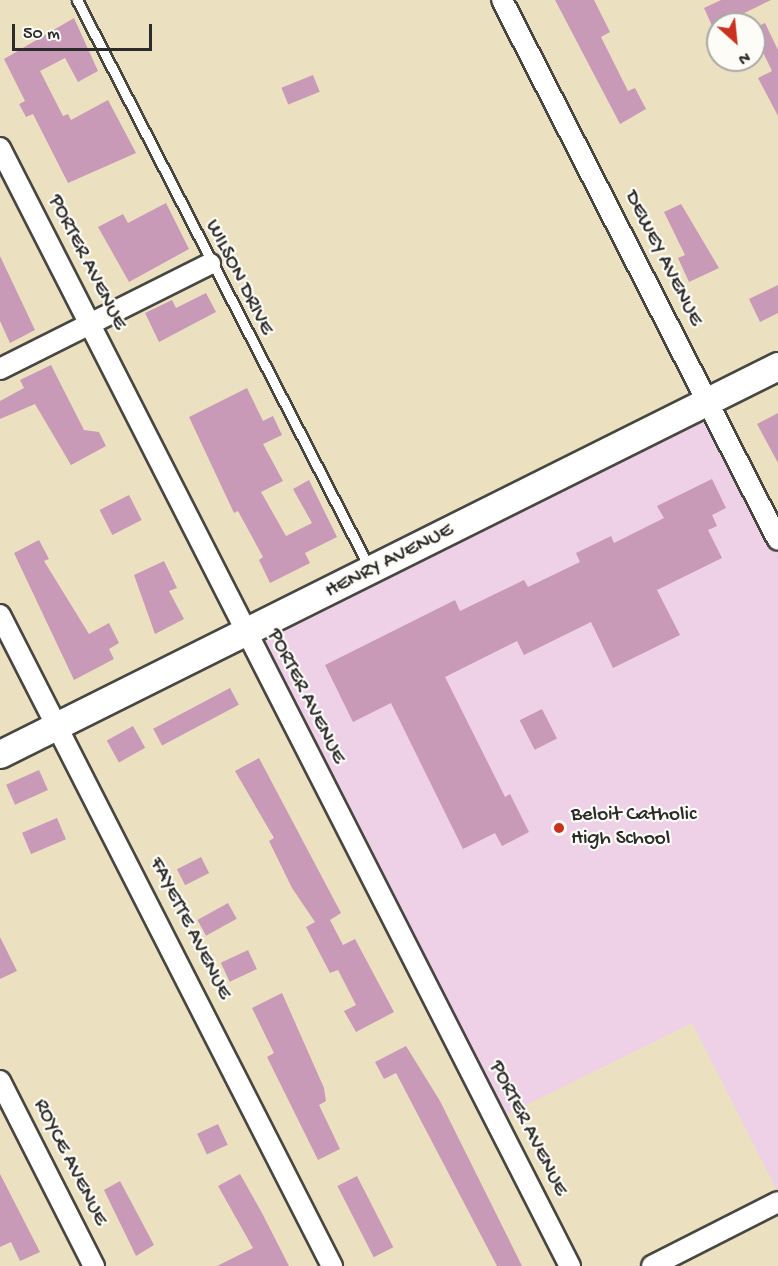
<!DOCTYPE html>
<html>
<head>
<meta charset="utf-8">
<style>
  body { margin:0 }
  #map { position:relative; width:778px; height:1266px; overflow:hidden; background:#ebe1c0; font-family:"Gochi Hand",sans-serif }
  div>[style] { position:absolute }
  .built>* { inset:0; background:#eed0e7 }
  .building>* { inset:0; background:#c89ab7; transform-origin:0 0 }
  .roads { filter:drop-shadow(2px 0 #484641) drop-shadow(-2px 0 #484641) drop-shadow(0 2px #484641) drop-shadow(0 -2px #484641) }
  .lane>* { height:9px; margin:-4.5px; padding:0 4.5px; transform-origin:4.5px; border-radius:4.5px; background:#fff }
  .street>* { height:20px; margin:-10px; padding:0 10px; transform-origin:10px; border-radius:10px; background:#fff }
  .secondary>* { height:27px; margin:-13.5px; padding:0 13.5px; transform-origin:13.5px; border-radius:13.5px; background:#fff }
  .dots>* { width:16px; height:16px; translate:-50% -50%; box-sizing:border-box; border:3px solid #fdfcf7; border-radius:50% }
  span { translate:-50% -50%; white-space:nowrap; text-align:center; line-height:1.15; -webkit-text-stroke:4.5px #fdfcf7; paint-order:stroke }
  .street-label { font-size:21px; color:#2b2b2b }
  .poi-label { font-size:21px; color:#2b2b2b }
  .left { translate:0 -50%; text-align:left }
  .north { position:absolute; left:706px; top:12px; width:60px; height:60px; box-sizing:border-box; background:#fdfcf7; border:2px solid #a9a8a5; border-radius:50%; rotate:153deg; font-size:16px; font-weight:700; line-height:24px; text-align:center; color:#2b2b2b }
  .north::after { content:''; display:block; margin:auto; width:21px; height:27px; background:#c8321e; clip-path:polygon(50% 0,100% 100%,50% 72%,0 100%) }
  .scale { position:absolute; left:12px; top:24px; width:140px; height:27px; box-sizing:border-box; border:3px solid #2b2b2b; border-top:0; padding-left:8px; font-size:18px; line-height:21px; white-space:nowrap; color:#2b2b2b; -webkit-text-stroke:4px #fdfcf7; paint-order:stroke }
</style>
</head>
<body>
<div id="map">
  <div class="built">
    <div style="clip-path:polygon(708px 401px,778px 540px,778px 1192px,692px 1023px,484px 1126px,245px 634px)"></div>
  </div>
  <div class="building">
    <div style="clip-path:polygon(555px 0,594px 0,610px 32px,601px 37px,628px 91px,635px 88px,646px 109px,620px 124px)"></div>
    <div style="clip-path:polygon(721px 0,771px 0,713px 28px,704px 8px)"></div>
    <div style="clip-path:polygon(74px 18px,98px 71px,78px 82px,65px 58px,40px 71px,63px 116px,68px 114px,71px 120px,108px 100px,136px 153px,68px 183px,33px 114px,26px 117px,19px 104px,25px 101px,4px 59px)"></div>
    <div style="clip-path:polygon(765px 23px,778px 50px,778px 116px,758px 78px,772px 71px,759px 44px,754px 46px,754px 28px)"></div>
    <div style="left:313px;top:75px;width:18px;height:34px;rotate:68deg"></div>
    <div style="clip-path:polygon(166px 203px,189px 249px,129px 282px,98px 227px,123px 214px,128px 223px)"></div>
    <div style="clip-path:polygon(681px 204px,719px 268px,689px 282px,678px 258px,685px 255px,664px 212px)"></div>
    <div style="clip-path:polygon(0 256px,35px 330px,10px 343px,0 321px)"></div>
    <div style="clip-path:polygon(778px 285px,778px 313px,760px 322px,749px 299px)"></div>
    <div style="clip-path:polygon(206px 293px,216px 312px,159px 342px,145px 313px,172px 300px,176px 308px)"></div>
    <div style="clip-path:polygon(51px 365px,84px 430px,99px 432px,106px 446px,71px 465px,35px 404px,0 419px,0 401px,24px 388px,20px 380px)"></div>
    <div style="clip-path:polygon(247px 388px,263px 421px,273px 416px,282px 435px,263px 444px,283px 481px,261px 492px,286px 536px,312px 523px,293px 489px,309px 480px,337px 537px,305px 553px,310px 563px,270px 583px,259px 560px,263px 557px,238px 511px,234px 513px,189px 417px)"></div>
    <div style="clip-path:polygon(778px 413px,778px 463px,757px 424px)"></div>
    <div style="clip-path:polygon(712px 479px,726px 508px,712px 515px,717px 526px,708px 530px,722px 558px,657px 590px,680px 635px,613px 668px,591px 622px,524px 655px,517px 641px,445px 677px,505px 797px,510px 794px,529px 832px,502px 846px,495px 833px,463px 849px,391px 703px,353px 722px,325px 665px,455px 600px,460px 611px,524px 580px,528px 587px,580px 562px,576px 553px,611px 536px,614px 543px,664px 518px,657px 506px)"></div>
    <div style="left:129px;top:495px;width:28px;height:33px;rotate:63deg"></div>
    <div style="clip-path:polygon(39px 540px,49px 559px,44px 561px,89px 634px,109px 623px,119px 643px,109px 649px,114px 659px,74px 680px,14px 553px)"></div>
    <div style="clip-path:polygon(164px 561px,177px 588px,169px 591px,184px 619px,155px 634px,134px 575px)"></div>
    <div style="left:230px;top:688px;width:19px;height:87px;rotate:62deg"></div>
    <div style="left:542px;top:709px;width:33px;height:25px;rotate:63deg"></div>
    <div style="left:133px;top:726px;width:25px;height:30px;rotate:61deg"></div>
    <div style="clip-path:polygon(259px 758px,341px 913px,330px 920px,343px 945px,355px 939px,394px 1012px,356px 1032px,344px 1011px,356px 1005px,338px 970px,330px 973px,306px 927px,315px 922px,292px 888px,269px 841px,274px 838px,235px 771px)"></div>
    <div style="left:39px;top:770px;width:22px;height:36px;rotate:66deg"></div>
    <div style="left:57px;top:818px;width:23px;height:38px;rotate:67deg"></div>
    <div style="left:201px;top:857px;width:18px;height:27px;rotate:63deg"></div>
    <div style="left:228px;top:903px;width:18px;height:35px;rotate:61deg"></div>
    <div style="clip-path:polygon(0 937px,17px 971px,0 979px)"></div>
    <div style="left:248px;top:950px;width:21px;height:30px;rotate:65deg"></div>
    <div style="clip-path:polygon(282px 993px,324px 1088px,326px 1101px,319px 1105px,340px 1149px,318px 1160px,267px 1057px,274px 1053px,252px 1008px)"></div>
    <div style="clip-path:polygon(406px 1046px,440px 1101px,522px 1266px,497px 1266px,396px 1073px,384px 1079px,375px 1062px)"></div>
    <div style="left:218px;top:1124px;width:23px;height:23px;rotate:65deg"></div>
    <div style="clip-path:polygon(0 1174px,40px 1252px,20px 1261px,11px 1242px,0 1247px)"></div>
    <div style="clip-path:polygon(240px 1174px,262px 1213px,289px 1266px,217px 1266px,253px 1248px,218px 1186px)"></div>
    <div style="left:357px;top:1176px;width:80px;height:22px;rotate:63deg"></div>
    <div style="clip-path:polygon(120px 1181px,154px 1245px,136px 1256px,104px 1190px)"></div>
  </div>
  <div class="roads">
    <div class="lane">
      <div style="left:77px;top:0;width:640px;rotate:62.75deg"></div>
    </div>
    <div class="street">
      <div style="left:502px;top:0;width:606px;rotate:62.93deg"></div>
      <div style="left:0;top:148px;width:1255px;rotate:62.99deg"></div>
      <div style="left:0;top:369px;width:235px;rotate:-26.6deg"></div>
      <div style="left:0;top:615px;width:731px;rotate:62.98deg"></div>
      <div style="left:0;top:1081px;width:208px;rotate:63.1deg"></div>
      <div style="left:652px;top:1266px;width:141px;rotate:-26.9deg"></div>
    </div>
    <div class="secondary">
      <div style="left:0;top:754px;width:869px;rotate:-26.51deg"></div>
    </div>
  </div>
  <div class="dots">
    <div style="left:559px;top:828px;background:#c8321e"></div>
  </div>
  <div class="street-label">
    <span style="left:662px;top:259px;rotate:63deg">DEWEY AVENUE</span>
    <span style="left:86px;top:263px;rotate:63deg">PORTER AVENUE</span>
    <span style="left:238px;top:278px;rotate:63deg">WILSON DRIVE</span>
    <span style="left:390px;top:562px;rotate:-27deg">HENRY AVENUE</span>
    <span style="left:305px;top:697px;rotate:63deg">PORTER AVENUE</span>
    <span style="left:189px;top:929px;rotate:63deg">FAYETTE AVENUE</span>
    <span style="left:527px;top:1129px;rotate:63deg">PORTER AVENUE</span>
    <span style="left:69px;top:1163px;rotate:63deg">ROYCE AVENUE</span>
  </div>
  <div class="poi-label">
    <span class="left" style="left:571px;top:828px">Beloit Catholic<br>High School</span>
  </div>
  <div class="north">N</div>
  <div class="scale">50 m</div>
</div>
</body>
</html>
